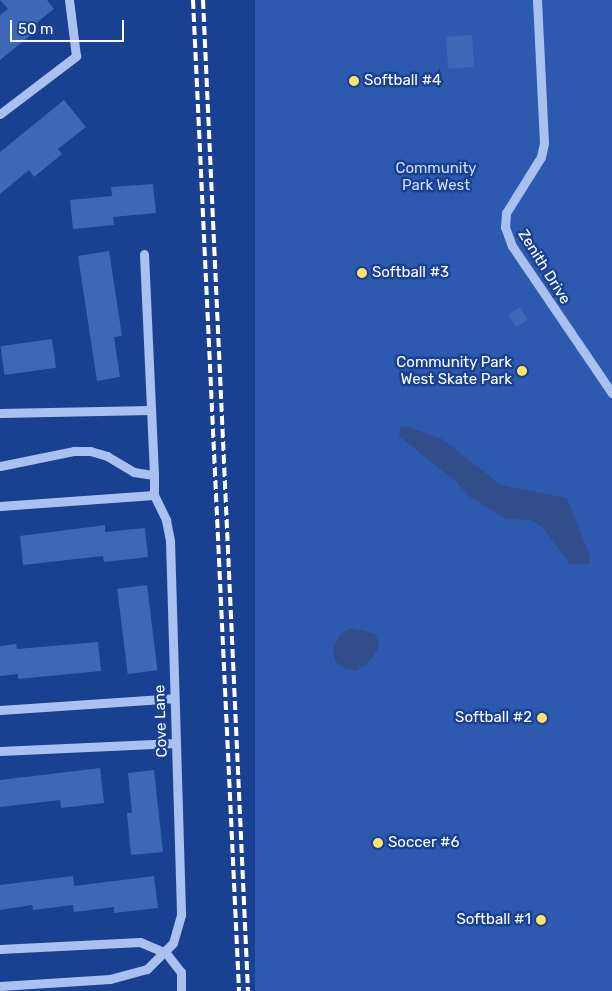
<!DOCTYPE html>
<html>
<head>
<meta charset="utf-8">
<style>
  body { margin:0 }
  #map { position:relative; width:612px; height:991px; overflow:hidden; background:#1a4191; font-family:Rubik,sans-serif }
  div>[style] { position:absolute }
  .green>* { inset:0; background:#2d59af; transform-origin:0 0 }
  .water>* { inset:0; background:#324e8a }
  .building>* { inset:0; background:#3e67b7; transform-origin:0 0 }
  .minor>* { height:9px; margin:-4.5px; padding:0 4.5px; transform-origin:4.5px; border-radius:4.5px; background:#a9c1ef }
  .rail>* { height:4px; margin-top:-2px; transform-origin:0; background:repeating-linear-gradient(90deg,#fff 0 9px,transparent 0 13px) }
  .dots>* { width:14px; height:14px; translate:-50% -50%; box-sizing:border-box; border:2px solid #1a4191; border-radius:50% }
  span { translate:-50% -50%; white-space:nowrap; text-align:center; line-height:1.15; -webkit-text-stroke:5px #1a4191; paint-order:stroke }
  .poi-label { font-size:15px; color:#fff }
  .left { translate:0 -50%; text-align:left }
  .right { translate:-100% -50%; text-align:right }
  .park-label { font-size:15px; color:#d0defb }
  .street-label { font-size:15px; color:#fff }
  .scale { position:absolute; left:10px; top:20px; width:114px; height:22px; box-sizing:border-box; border:2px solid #fff; border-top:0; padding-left:6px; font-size:15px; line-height:18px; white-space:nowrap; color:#fff; -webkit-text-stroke:4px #1a4191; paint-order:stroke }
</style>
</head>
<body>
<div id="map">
  <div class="green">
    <div style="left:255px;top:0;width:357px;height:991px"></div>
  </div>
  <div class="water">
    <div style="clip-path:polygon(406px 426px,442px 439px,501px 485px,567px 498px,590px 556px,589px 564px,570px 564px,542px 527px,531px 520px,506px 519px,470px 497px,455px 481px,399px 436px,400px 427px)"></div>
    <div style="clip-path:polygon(350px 628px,376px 634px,379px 647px,370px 661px,356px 671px,345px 669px,335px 661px,333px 650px,339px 635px)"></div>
  </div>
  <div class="building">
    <div style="clip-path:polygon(0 0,47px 0,54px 9px,27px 30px,31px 35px,0 60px,0 15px,8px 9px)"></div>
    <div style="left:472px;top:35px;width:32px;height:26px;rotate:86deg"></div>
    <div style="clip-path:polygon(64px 100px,86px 127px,58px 149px,62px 154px,34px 177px,29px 170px,0 194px,0 152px)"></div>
    <div style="clip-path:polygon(153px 184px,156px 213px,113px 217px,114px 225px,73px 229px,70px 200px,112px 196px,111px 187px)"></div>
    <div style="clip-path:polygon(109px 251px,122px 336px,114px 337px,120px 377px,97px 381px,78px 256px)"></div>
    <div style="left:520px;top:307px;width:15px;height:14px;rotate:58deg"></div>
    <div style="left:52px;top:339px;width:29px;height:52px;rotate:82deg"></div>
    <div style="clip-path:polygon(105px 525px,105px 532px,145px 528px,148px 557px,104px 562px,103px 556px,23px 565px,20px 536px)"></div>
    <div style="left:147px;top:585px;width:86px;height:30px;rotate:83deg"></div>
    <div style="clip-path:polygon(98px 642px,101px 671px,18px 679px,18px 674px,0 676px,0 646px,16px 644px,17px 649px)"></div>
    <div style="clip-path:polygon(100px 768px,104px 803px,61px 808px,60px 800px,0 807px,0 780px)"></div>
    <div style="clip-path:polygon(154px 770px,163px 852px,131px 855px,127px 813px,132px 813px,128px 773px)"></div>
    <div style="clip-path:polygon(73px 876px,74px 886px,154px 876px,158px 908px,114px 913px,114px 907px,74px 912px,73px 905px,33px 910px,32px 905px,0 910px,0 885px)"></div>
  </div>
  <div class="minor">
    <div style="left:537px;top:0;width:143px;rotate:87.2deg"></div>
    <div style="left:544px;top:143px;width:14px;rotate:102deg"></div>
    <div style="left:541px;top:157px;width:66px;rotate:122deg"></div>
    <div style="left:506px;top:213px;width:14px;rotate:94deg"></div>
    <div style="left:505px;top:227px;width:20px;rotate:70deg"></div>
    <div style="left:512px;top:246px;width:178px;rotate:55.8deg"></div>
    <div style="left:0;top:114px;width:96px;rotate:-37.3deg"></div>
    <div style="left:76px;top:56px;width:56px;rotate:-97.1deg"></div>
    <div style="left:144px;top:254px;width:221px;rotate:87.4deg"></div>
    <div style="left:0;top:413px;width:151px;rotate:-1.1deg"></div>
    <div style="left:0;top:466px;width:76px;rotate:-11.5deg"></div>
    <div style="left:74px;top:451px;width:16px"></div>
    <div style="left:90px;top:451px;width:18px;rotate:16deg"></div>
    <div style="left:107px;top:456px;width:31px;rotate:31deg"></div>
    <div style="left:134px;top:472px;width:20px;rotate:9deg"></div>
    <div style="left:154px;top:475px;width:20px;rotate:90deg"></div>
    <div style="left:154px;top:495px;width:28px;rotate:64deg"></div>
    <div style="left:166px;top:520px;width:21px;rotate:79deg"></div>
    <div style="left:170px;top:541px;width:374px;rotate:88.3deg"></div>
    <div style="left:181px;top:915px;width:29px;rotate:106deg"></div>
    <div style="left:173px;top:943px;width:37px;rotate:135deg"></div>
    <div style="left:147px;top:969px;width:38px;rotate:165deg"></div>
    <div style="left:110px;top:979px;width:110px;rotate:176.4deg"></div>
    <div style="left:0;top:506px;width:154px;rotate:-4.1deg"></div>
    <div style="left:0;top:710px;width:174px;rotate:-3.9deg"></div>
    <div style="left:0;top:751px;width:176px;rotate:-2.6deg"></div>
    <div style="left:0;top:949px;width:140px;rotate:-2.9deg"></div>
    <div style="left:140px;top:942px;width:28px;rotate:23deg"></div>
    <div style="left:166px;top:953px;width:24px;rotate:52deg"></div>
    <div style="left:181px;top:972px;width:19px;rotate:90deg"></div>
  </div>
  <div class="rail">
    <div style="left:193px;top:0;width:992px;rotate:87.34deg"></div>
    <div style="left:203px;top:0;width:992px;rotate:87.4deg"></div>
  </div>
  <div class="dots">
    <div style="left:354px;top:81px;background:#ffe467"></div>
    <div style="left:362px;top:273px;background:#ffe467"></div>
    <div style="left:522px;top:371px;background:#ffe467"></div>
    <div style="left:542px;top:718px;background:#ffe467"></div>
    <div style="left:378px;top:843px;background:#ffe467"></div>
    <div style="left:541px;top:920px;background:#ffe467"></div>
  </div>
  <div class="poi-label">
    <span class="left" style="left:364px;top:81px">Softball #4</span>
    <span class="left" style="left:372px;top:273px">Softball #3</span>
    <span class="right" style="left:512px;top:371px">Community Park<br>West Skate Park</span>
    <span class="right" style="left:532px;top:718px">Softball #2</span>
    <span class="left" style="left:388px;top:843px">Soccer #6</span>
    <span class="right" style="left:531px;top:920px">Softball #1</span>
  </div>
  <div class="park-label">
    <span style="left:436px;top:177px">Community<br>Park West</span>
  </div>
  <div class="street-label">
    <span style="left:544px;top:267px;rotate:58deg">Zenith Drive</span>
    <span style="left:161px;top:721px;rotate:-92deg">Cove Lane</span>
  </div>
  <div class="scale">50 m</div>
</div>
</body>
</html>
